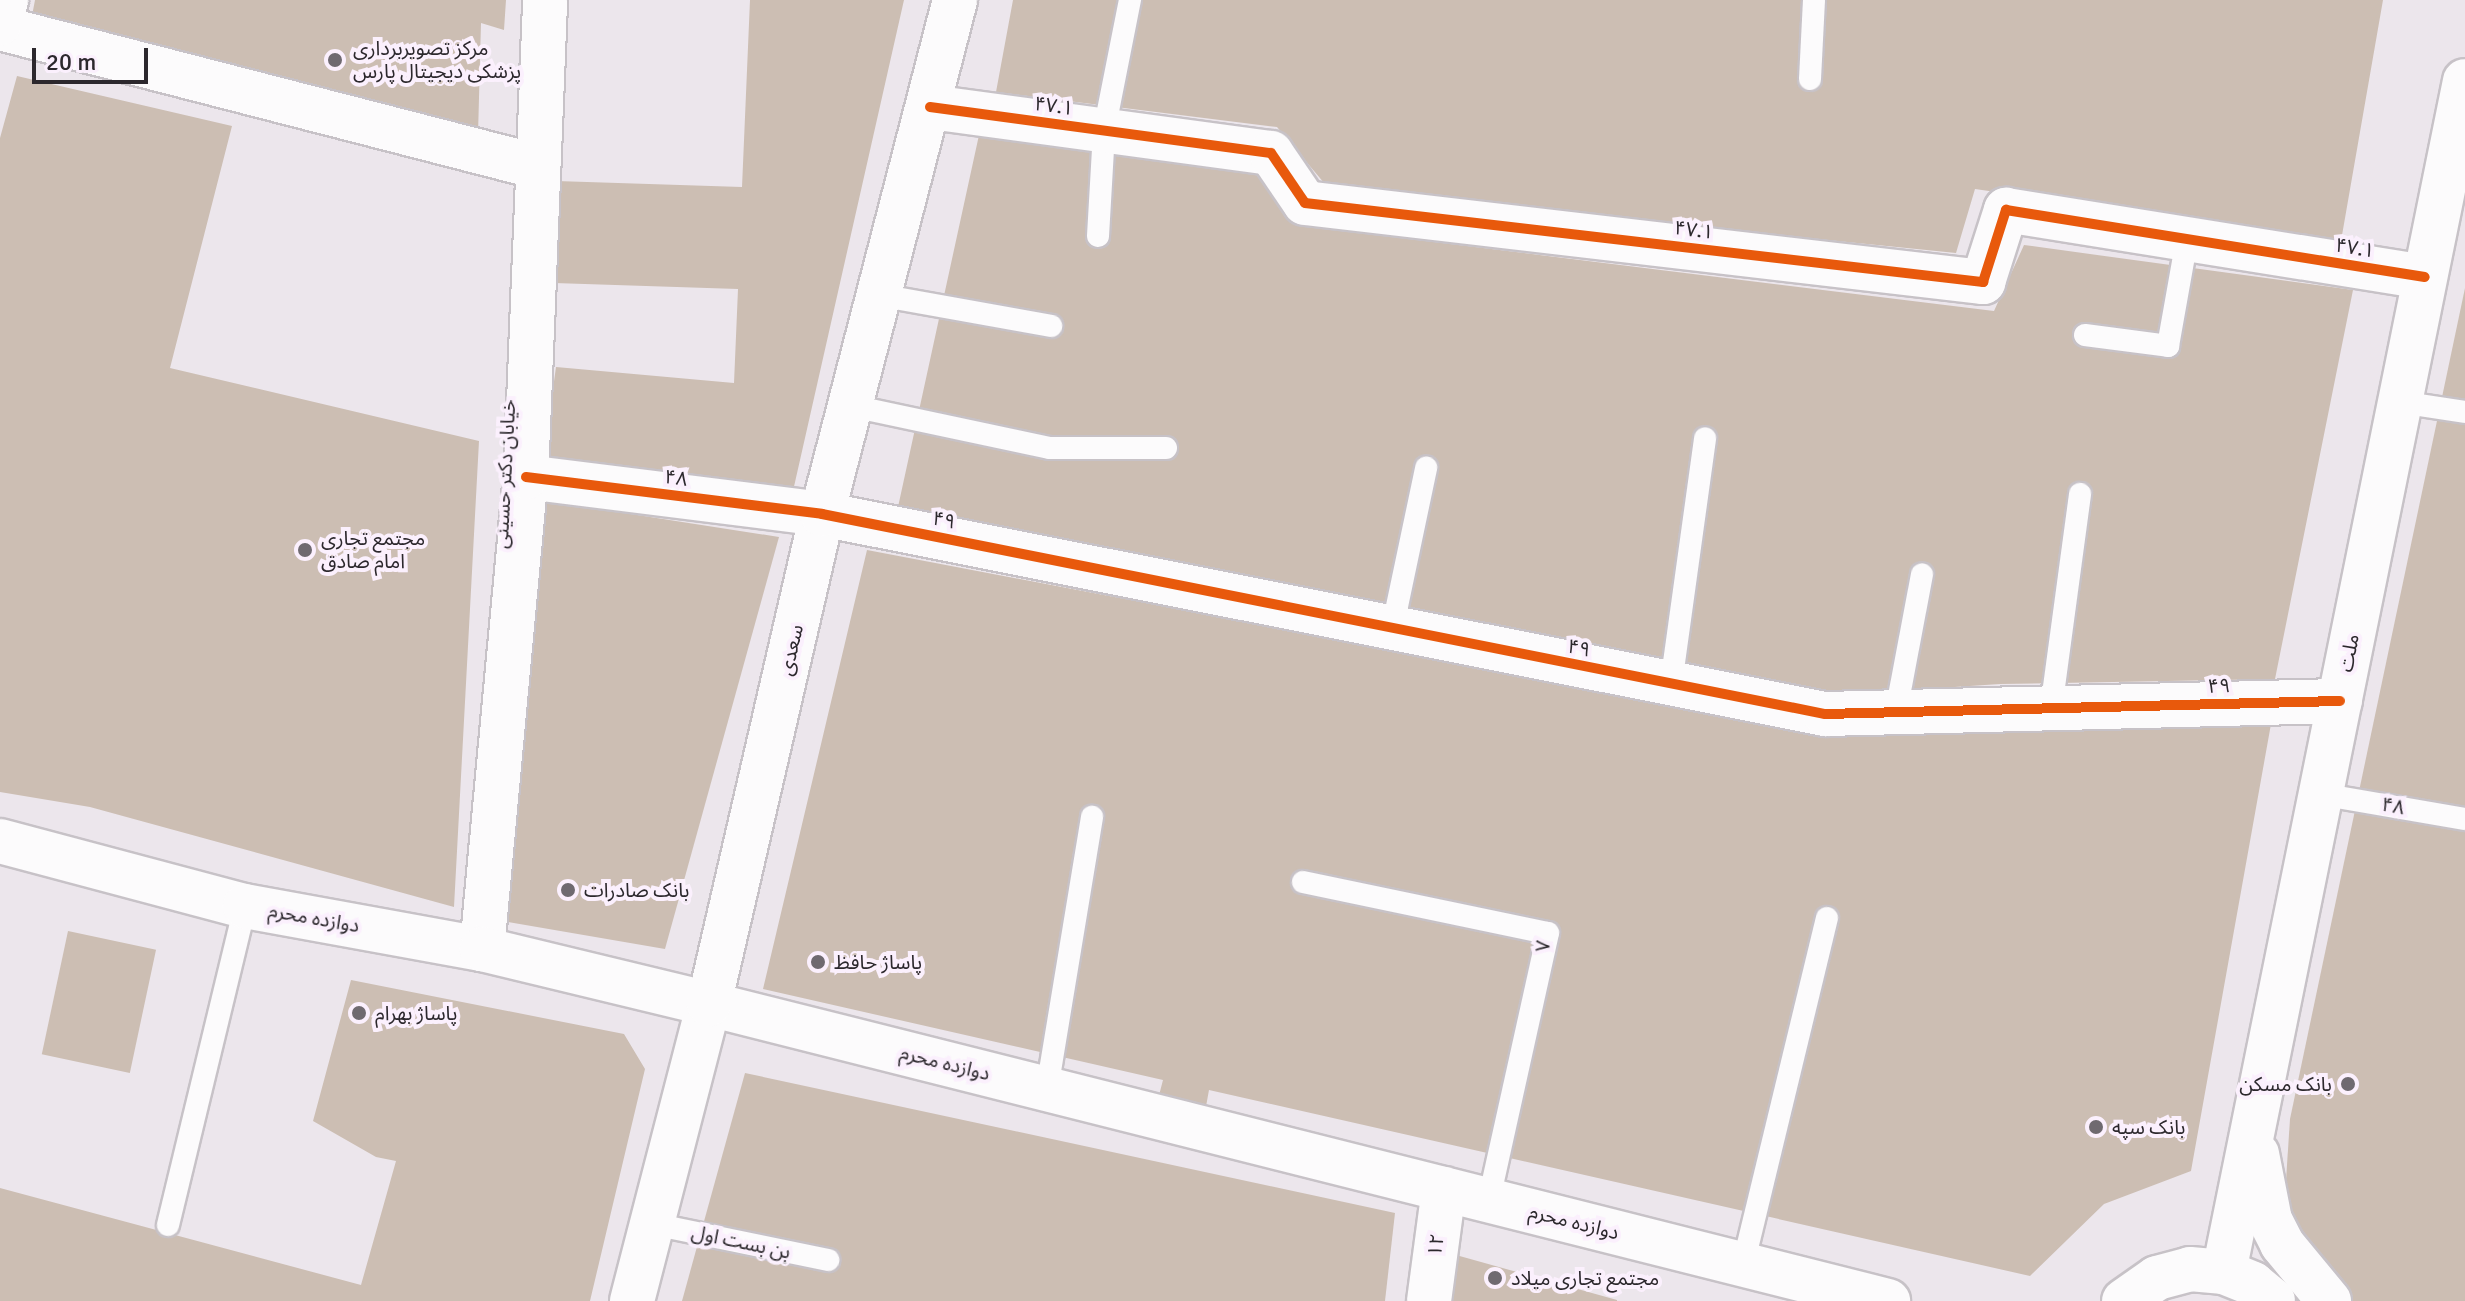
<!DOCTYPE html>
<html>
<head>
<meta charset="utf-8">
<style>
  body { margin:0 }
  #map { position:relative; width:2465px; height:1301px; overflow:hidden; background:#ece6ec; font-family:Signika,"Noto Sans Arabic",sans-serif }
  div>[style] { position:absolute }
  .building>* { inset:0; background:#ccbeb3; transform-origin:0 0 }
  .roads { filter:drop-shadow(2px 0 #c7c2c7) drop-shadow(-2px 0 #c7c2c7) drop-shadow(0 2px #c7c2c7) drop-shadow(0 -2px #c7c2c7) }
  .lane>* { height:22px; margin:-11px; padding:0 11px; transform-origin:11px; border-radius:11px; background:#fcfbfc }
  .street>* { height:44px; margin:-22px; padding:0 22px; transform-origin:22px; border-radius:22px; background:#fcfbfc }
  .secondary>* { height:44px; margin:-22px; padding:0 22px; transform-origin:22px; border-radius:22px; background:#fcfbfc }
  .cycleway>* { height:10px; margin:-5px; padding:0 5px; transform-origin:5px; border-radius:5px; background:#e8590c }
  .dots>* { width:22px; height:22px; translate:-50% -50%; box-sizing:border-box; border:4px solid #fbf0fd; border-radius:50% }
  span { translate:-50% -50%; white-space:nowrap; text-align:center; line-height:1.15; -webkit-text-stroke:8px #fbf0fd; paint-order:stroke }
  .poi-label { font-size:20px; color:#2c282d }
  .left { translate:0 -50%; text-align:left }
  .right { translate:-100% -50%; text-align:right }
  .street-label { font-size:20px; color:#2c282d }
  .scale { position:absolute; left:32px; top:48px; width:116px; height:36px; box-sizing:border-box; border:4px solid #2c282d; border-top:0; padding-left:10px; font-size:24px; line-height:28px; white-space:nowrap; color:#2c282d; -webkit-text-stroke:6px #fbf0fd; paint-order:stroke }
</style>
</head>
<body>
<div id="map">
  <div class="building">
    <div style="clip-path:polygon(35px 0,506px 0,504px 30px,481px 23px,478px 135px,31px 21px)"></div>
    <div style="clip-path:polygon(750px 0,904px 0,793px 491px,542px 468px,556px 367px,734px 383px,738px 289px,554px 283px,556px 181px,742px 187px)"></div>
    <div style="clip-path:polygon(1013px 0,2383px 0,2341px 241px,1975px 189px,1956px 253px,1330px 190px,1277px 127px,996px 92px)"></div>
    <div style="clip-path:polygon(17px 76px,232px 126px,170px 368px,479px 441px,454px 907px,90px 807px,0 792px,0 138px)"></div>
    <div style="clip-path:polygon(979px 135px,1255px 169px,1296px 225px,1994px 311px,2024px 245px,2353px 290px,2275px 679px,2000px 684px,1834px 695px,898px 507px)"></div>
    <div style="clip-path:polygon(2465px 288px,2465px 1301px,2352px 1301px,2284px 1211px,2290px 1119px)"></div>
    <div style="clip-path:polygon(541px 500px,779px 537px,665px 949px,508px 922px)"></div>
    <div style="clip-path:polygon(867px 550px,1820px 731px,2271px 724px,2191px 1171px,2104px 1204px,2030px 1276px,1209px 1090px,1203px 1123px,1156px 1107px,1163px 1080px,763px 989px)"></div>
    <div style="left:68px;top:931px;width:90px;height:126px;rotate:12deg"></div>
    <div style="clip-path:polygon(351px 980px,624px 1034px,645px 1069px,590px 1301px,0 1301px,0 1188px,361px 1285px,396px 1161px,376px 1157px,313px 1121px)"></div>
    <div style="clip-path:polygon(745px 1073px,1395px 1213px,1385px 1301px,682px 1301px)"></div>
    <div style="clip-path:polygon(1456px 1255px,1617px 1300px,1617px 1301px,1448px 1301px)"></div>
  </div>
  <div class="roads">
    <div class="lane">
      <div style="left:1810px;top:79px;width:79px;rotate:-87.1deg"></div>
      <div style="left:1098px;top:236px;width:105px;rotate:-86.7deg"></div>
      <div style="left:1104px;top:131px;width:134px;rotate:-78.8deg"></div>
      <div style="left:879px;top:295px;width:175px;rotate:10.2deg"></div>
      <div style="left:2085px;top:335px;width:84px;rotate:7.5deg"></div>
      <div style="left:2168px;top:346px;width:109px;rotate:-79.9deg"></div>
      <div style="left:2400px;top:402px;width:66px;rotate:8.7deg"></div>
      <div style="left:852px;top:406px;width:202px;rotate:12deg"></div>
      <div style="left:1050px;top:448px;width:116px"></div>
      <div style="left:1392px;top:630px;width:166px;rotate:-78.1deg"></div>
      <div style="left:1671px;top:684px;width:248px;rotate:-82.1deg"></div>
      <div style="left:2051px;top:709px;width:217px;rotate:-82.3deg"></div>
      <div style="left:1896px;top:712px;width:140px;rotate:-79.3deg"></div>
      <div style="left:2320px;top:794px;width:147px;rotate:9.8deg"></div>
      <div style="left:1303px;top:882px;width:250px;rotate:11.8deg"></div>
      <div style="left:1548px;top:933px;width:273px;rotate:102.5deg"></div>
      <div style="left:1047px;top:1089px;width:276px;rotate:-80.6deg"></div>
      <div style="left:653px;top:1224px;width:179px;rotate:11.6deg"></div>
      <div style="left:168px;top:1225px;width:328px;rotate:-76.4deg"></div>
      <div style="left:1743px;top:1265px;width:357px;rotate:-76.4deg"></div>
    </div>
    <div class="street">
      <div style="left:0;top:28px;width:553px;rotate:14.46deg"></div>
      <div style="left:930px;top:107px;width:344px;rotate:7.7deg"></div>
      <div style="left:1271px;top:153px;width:60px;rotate:55.8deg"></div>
      <div style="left:1305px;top:203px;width:683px;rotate:6.65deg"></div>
      <div style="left:1983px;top:282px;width:76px;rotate:-72.3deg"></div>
      <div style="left:2006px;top:210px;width:424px;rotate:9.1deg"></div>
      <div style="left:526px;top:477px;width:298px;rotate:7.1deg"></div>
      <div style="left:822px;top:514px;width:1023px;rotate:11.28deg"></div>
      <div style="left:1825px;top:714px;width:515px;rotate:-1.45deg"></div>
      <div style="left:482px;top:949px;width:474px;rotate:-84.7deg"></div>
      <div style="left:526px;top:477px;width:477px;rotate:-87.7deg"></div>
      <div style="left:1429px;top:1301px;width:113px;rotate:-82.4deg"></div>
    </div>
    <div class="secondary">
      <div style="left:0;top:23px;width:24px;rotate:-75deg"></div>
      <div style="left:0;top:841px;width:253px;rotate:14.9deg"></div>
      <div style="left:245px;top:906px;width:241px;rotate:10.3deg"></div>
      <div style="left:482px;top:949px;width:234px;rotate:13.6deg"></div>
      <div style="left:709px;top:1004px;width:1216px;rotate:14.14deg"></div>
      <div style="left:2257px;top:1154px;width:67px;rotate:78.9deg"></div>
      <div style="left:2270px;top:1220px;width:27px;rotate:63deg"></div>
      <div style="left:2282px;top:1244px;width:74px;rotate:50.5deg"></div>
      <div style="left:2224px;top:1272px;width:1215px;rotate:-78.56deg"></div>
      <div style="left:632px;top:1301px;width:307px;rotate:-75.5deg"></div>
      <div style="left:709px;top:1004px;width:503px;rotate:-77.01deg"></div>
      <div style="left:822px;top:514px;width:531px;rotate:-75.49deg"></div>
      <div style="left:2124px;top:1301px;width:40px;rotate:-34.9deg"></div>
      <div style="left:2157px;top:1278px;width:34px;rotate:-15deg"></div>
      <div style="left:2190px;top:1269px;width:34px;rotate:5deg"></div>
      <div style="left:2224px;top:1272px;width:31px;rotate:22deg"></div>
      <div style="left:2253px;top:1284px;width:26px;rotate:40deg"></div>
    </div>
  </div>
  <div class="cycleway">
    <div style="left:930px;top:107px;width:344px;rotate:7.7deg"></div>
    <div style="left:1271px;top:153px;width:60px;rotate:55.8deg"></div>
    <div style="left:1305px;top:203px;width:683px;rotate:6.65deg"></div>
    <div style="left:1983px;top:282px;width:76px;rotate:-72.3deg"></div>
    <div style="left:2006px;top:210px;width:424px;rotate:9.1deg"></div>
    <div style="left:526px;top:477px;width:298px;rotate:7.1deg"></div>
    <div style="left:822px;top:514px;width:1023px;rotate:11.28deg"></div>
    <div style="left:1825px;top:714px;width:515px;rotate:-1.45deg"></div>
  </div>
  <div class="dots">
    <div style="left:335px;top:60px;background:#6f6a70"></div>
    <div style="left:305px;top:550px;background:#6f6a70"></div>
    <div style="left:568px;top:890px;background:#6f6a70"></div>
    <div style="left:818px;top:962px;background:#6f6a70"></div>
    <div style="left:359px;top:1013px;background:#6f6a70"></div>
    <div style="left:2348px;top:1084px;background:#6f6a70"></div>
    <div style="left:2096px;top:1127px;background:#6f6a70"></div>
    <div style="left:1495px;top:1278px;background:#6f6a70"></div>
  </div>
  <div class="poi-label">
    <span class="left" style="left:353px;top:60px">مرکز تصویربرداری<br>پزشکی دیجیتال پارس</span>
    <span class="left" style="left:321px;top:550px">مجتمع تجاری<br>امام صادق</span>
    <span class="left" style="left:584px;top:890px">بانک صادرات</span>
    <span class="left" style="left:834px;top:962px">پاساژ حافظ</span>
    <span class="left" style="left:375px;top:1013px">پاساژ بهرام</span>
    <span class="right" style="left:2332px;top:1084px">بانک مسکن</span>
    <span class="left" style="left:2112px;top:1127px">بانک سپه</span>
    <span class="left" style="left:1511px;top:1278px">مجتمع تجاری میلاد</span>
  </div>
  <div class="street-label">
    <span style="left:1054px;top:106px;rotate:8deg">۴۷.۱</span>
    <span style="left:1694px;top:230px;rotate:7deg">۴۷.۱</span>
    <span style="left:2355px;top:248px;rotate:9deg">۴۷.۱</span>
    <span style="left:505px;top:474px;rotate:-87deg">خیابان دکتر حسینی</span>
    <span style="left:676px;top:478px;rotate:7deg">۴۸</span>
    <span style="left:944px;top:520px;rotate:11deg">۴۹</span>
    <span style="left:1579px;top:648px;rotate:11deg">۴۹</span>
    <span style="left:791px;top:650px;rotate:-77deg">سعدی</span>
    <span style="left:2349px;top:653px;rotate:-79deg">ملت</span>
    <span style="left:2219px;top:686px;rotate:-2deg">۴۹</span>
    <span style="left:2393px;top:806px;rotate:10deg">۴۸</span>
    <span style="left:314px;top:918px;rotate:10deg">دوازده محرم</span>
    <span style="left:1543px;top:946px;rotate:-86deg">۷</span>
    <span style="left:945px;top:1063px;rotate:14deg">دوازده محرم</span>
    <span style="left:1574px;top:1222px;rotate:14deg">دوازده محرم</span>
    <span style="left:741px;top:1242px;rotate:12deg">بن بست اول</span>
    <span style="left:1436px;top:1245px;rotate:-82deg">۱۲</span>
  </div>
  <div class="scale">20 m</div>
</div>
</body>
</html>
